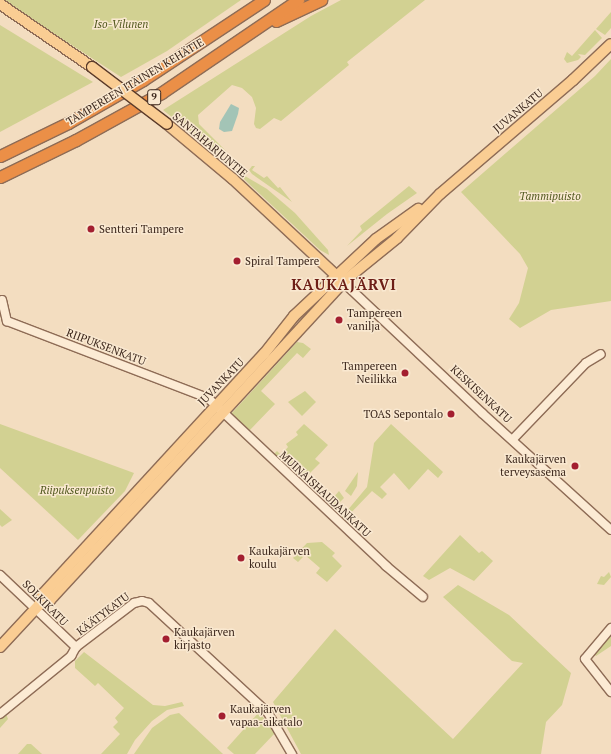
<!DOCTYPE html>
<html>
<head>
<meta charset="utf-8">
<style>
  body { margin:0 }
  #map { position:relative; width:611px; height:754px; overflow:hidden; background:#f3ddc0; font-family:"PT Serif",serif }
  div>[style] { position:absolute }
  .green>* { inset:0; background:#d2d192 }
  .water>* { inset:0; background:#a3c4b6 }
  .roads { filter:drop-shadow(1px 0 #8e6c56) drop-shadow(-1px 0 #8e6c56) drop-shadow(0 1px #8e6c56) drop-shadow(0 -1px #8e6c56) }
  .minor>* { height:8px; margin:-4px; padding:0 4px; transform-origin:4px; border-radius:4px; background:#fcebd4 }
  .major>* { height:10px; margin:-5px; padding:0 5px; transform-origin:5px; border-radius:5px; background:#facd93 }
  .highway>* { height:11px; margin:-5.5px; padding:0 5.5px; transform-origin:5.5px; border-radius:5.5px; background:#eb8f47 }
  .bridges { filter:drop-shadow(1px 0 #5b3b2a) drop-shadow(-1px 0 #5b3b2a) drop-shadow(0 1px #5b3b2a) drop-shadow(0 -1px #5b3b2a) }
  .major-bridge>* { height:10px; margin:-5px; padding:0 5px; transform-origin:5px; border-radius:5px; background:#facd93 }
  .dots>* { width:11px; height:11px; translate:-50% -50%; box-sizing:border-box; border:2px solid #f9e8d0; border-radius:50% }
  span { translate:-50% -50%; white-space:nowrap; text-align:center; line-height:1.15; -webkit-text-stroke:3px #f9e8d0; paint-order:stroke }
  .shield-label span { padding:1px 3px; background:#f9e8d0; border:1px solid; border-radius:3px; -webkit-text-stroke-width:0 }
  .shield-label { font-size:10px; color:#3c271c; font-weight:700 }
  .park-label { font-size:11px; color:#535a20; font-style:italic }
  .street-label { font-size:11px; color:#3c271c }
  .poi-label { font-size:11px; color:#3c271c }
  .left { translate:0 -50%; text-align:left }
  .right { translate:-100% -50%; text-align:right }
  .district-label { font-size:15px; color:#6d1e16; font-weight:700; letter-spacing:1px }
</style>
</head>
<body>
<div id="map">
  <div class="green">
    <div style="clip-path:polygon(2px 0,241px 0,167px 51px,121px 77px)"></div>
    <div style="clip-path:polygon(341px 0,425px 0,347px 62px,349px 65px,281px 121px,274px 118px,260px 129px,256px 128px,254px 124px,256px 108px,252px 97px,242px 88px,232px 85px,198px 115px,199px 124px,226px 151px,222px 157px,163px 110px,311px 16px)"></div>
    <div style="clip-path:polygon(611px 12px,611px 28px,605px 35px,596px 29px)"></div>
    <div style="clip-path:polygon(0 25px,93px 82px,0 132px)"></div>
    <div style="clip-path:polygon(595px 30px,602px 38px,585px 55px,578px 54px,581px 57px,578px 60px,567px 63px,564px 59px,567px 52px,572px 56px)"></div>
    <div style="clip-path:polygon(611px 59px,611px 301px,551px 310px,520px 328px,509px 319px,519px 303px,528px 268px,520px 254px,461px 192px,595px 76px)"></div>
    <div style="clip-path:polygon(252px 166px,255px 166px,252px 170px,264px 178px,267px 176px,278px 188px,280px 187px,292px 202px,252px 174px,249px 170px)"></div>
    <div style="clip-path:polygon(245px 176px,267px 189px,295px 213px,328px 250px,329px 255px,320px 250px,248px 183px,243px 178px)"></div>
    <div style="clip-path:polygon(409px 186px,417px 193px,387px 214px,347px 246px,362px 230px,360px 226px)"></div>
    <div style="clip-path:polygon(297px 342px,303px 343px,311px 349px,303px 358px,297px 353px,261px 391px,275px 404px,248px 432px,231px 414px)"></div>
    <div style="clip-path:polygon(305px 391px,316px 402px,302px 416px,288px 402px)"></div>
    <div style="clip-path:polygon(0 424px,134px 473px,125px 491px,78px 540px,0 468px)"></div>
    <div style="clip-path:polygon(304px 424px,328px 445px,315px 459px,320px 463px,302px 481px,273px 455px,277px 451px,281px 455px,288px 447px,286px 444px,298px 435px,296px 432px)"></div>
    <div style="clip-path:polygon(391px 424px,443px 472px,438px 478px,428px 469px,409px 490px,394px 473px,380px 487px,387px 494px,382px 499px,372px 491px,344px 520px,341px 518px,367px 487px,374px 443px)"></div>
    <div style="clip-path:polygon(358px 472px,357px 486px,351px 496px,345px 491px)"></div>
    <div style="clip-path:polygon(339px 491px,344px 498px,337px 505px,340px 508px,336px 513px,327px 505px)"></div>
    <div style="clip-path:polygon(0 509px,12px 520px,2px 527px,0 525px)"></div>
    <div style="clip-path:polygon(460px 535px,479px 553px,482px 551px,493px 561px,474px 581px,450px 568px,429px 580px,423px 576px)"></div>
    <div style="clip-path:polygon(322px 542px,335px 553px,332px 556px,342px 566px,327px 582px,316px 573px,320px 568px,305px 555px,298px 562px,293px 558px,307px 543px)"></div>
    <div style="clip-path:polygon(609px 572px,611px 577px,604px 585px,597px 584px,601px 576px,604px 577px)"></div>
    <div style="clip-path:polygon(458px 585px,509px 615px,571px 673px,562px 705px,546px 722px,541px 754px,301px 754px,273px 702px,335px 629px,453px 739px,523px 663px,512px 661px,443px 597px)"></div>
    <div style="clip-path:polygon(611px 634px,611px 646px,596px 656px,593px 653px)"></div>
    <div style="clip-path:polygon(84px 652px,153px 705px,165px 706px,182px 702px,184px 706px,167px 710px,152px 721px,135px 740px,127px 754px,101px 754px,120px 734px,113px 727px,118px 722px,115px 718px,124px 708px,98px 683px,95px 686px,75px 668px,75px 661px)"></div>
    <div style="clip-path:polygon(259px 712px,275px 733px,255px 754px,234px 754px,227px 748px)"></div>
    <div style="clip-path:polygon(179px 713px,223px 754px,134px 754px,152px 728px,170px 715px)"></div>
    <div style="clip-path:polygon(6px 714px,8px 719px,0 728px,0 717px)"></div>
    <div style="clip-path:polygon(27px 744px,31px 744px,42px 754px,18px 754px)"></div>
  </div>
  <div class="water">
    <div style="clip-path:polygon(231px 104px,239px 108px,238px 114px,232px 131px,224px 132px,219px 129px,220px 122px)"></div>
  </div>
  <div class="roads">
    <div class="minor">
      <div style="left:343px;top:282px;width:191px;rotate:43.3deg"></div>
      <div style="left:482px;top:413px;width:174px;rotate:42.2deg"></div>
      <div style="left:2px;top:300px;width:22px;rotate:77deg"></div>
      <div style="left:7px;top:321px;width:215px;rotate:21deg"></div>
      <div style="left:208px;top:398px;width:245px;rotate:43.3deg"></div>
      <div style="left:386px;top:566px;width:48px;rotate:40deg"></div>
      <div style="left:513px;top:439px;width:105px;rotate:-46.2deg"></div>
      <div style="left:586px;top:363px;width:17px;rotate:-31deg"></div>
      <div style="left:0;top:575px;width:105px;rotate:43.5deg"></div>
      <div style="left:611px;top:628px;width:40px;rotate:130deg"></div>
      <div style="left:585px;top:659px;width:42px;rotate:51.8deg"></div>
      <div style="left:0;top:714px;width:92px;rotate:-39.2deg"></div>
      <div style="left:71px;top:656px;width:10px;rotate:-61deg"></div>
      <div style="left:76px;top:647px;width:73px;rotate:-37.2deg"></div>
      <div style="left:134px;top:603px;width:8px;rotate:-14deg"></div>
      <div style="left:142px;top:601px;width:7px;rotate:16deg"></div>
      <div style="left:149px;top:603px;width:162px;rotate:42.7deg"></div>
      <div style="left:268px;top:713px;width:48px;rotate:59.7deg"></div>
    </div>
    <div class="major">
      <div style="left:0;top:4px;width:112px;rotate:34.4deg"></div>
      <div style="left:167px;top:124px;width:86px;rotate:39.8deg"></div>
      <div style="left:233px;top:179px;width:146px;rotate:43.1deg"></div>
      <div style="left:39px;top:605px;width:12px;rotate:-24deg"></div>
      <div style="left:50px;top:600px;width:432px;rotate:-47.3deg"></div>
      <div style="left:343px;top:282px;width:70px;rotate:-39.2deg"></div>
      <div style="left:397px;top:238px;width:62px;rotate:-45.7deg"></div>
      <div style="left:440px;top:194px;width:175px;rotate:-40.6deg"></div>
      <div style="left:573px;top:80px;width:52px;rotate:-43.5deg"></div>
      <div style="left:0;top:647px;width:57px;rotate:-47.1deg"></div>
      <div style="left:39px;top:605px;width:12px;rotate:-70deg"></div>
      <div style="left:43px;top:594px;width:326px;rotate:-47.4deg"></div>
      <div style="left:264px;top:354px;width:48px;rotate:-51.7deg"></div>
      <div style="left:294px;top:316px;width:112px;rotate:-43.2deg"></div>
      <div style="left:376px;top:239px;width:52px;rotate:-35.5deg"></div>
    </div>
    <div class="highway">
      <div style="left:276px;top:21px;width:50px;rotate:-25deg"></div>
      <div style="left:0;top:156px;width:76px;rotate:-25.9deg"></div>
      <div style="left:68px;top:123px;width:86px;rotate:-29.8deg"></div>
      <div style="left:143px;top:80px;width:145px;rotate:-33.5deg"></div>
      <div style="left:0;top:177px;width:85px;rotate:-26deg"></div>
      <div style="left:76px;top:140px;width:97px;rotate:-28.9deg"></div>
      <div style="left:161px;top:93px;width:166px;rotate:-34.2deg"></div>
    </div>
  </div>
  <div class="bridges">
    <div class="major-bridge">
      <div style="left:92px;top:67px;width:94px;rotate:37.2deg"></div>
    </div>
  </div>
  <div class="dots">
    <div style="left:91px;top:229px;background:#a31f30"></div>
    <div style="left:237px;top:261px;background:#a31f30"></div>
    <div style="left:339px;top:320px;background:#a31f30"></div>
    <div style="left:405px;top:373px;background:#a31f30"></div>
    <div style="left:451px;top:414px;background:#a31f30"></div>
    <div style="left:575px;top:466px;background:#a31f30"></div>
    <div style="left:241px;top:558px;background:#a31f30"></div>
    <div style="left:166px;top:639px;background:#a31f30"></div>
    <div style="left:222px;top:716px;background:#a31f30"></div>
  </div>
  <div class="shield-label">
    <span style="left:154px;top:97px">9</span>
  </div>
  <div class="park-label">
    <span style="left:121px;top:24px">Iso-Vilunen</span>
    <span style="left:550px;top:196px">Tammipuisto</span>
    <span style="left:77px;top:490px">Riipuksenpuisto</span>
  </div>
  <div class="street-label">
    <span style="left:135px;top:82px;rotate:-31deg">TAMPEREEN ITÄINEN KEHÄTIE</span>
    <span style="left:518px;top:111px;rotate:-40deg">JUVANKATU</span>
    <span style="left:210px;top:145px;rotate:40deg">SANTAHARJUNTIE</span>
    <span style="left:106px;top:347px;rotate:21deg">RIIPUKSENKATU</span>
    <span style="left:221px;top:382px;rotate:-46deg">JUVANKATU</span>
    <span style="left:481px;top:394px;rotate:43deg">KESKISENKATU</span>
    <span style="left:325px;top:494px;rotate:43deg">MUINAISHAUDANKATU</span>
    <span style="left:45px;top:603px;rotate:45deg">SOLKIKATU</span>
    <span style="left:103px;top:614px;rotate:-37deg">KÄÄTYKATU</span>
  </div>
  <div class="poi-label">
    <span class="left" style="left:99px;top:229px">Sentteri Tampere</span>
    <span class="left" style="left:245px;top:261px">Spiral Tampere</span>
    <span class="left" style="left:347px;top:320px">Tampereen<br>vanilja</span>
    <span class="right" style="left:397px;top:373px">Tampereen<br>Neilikka</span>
    <span class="right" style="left:443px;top:414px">TOAS Sepontalo</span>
    <span class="right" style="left:566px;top:466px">Kaukajärven<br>terveysasema</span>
    <span class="left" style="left:249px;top:558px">Kaukajärven<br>koulu</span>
    <span class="left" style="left:174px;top:639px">Kaukajärven<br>kirjasto</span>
    <span class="left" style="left:230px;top:716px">Kaukajärven<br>vapaa-aikatalo</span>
  </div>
  <div class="district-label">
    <span style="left:344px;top:285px">KAUKAJÄRVI</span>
  </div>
</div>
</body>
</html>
